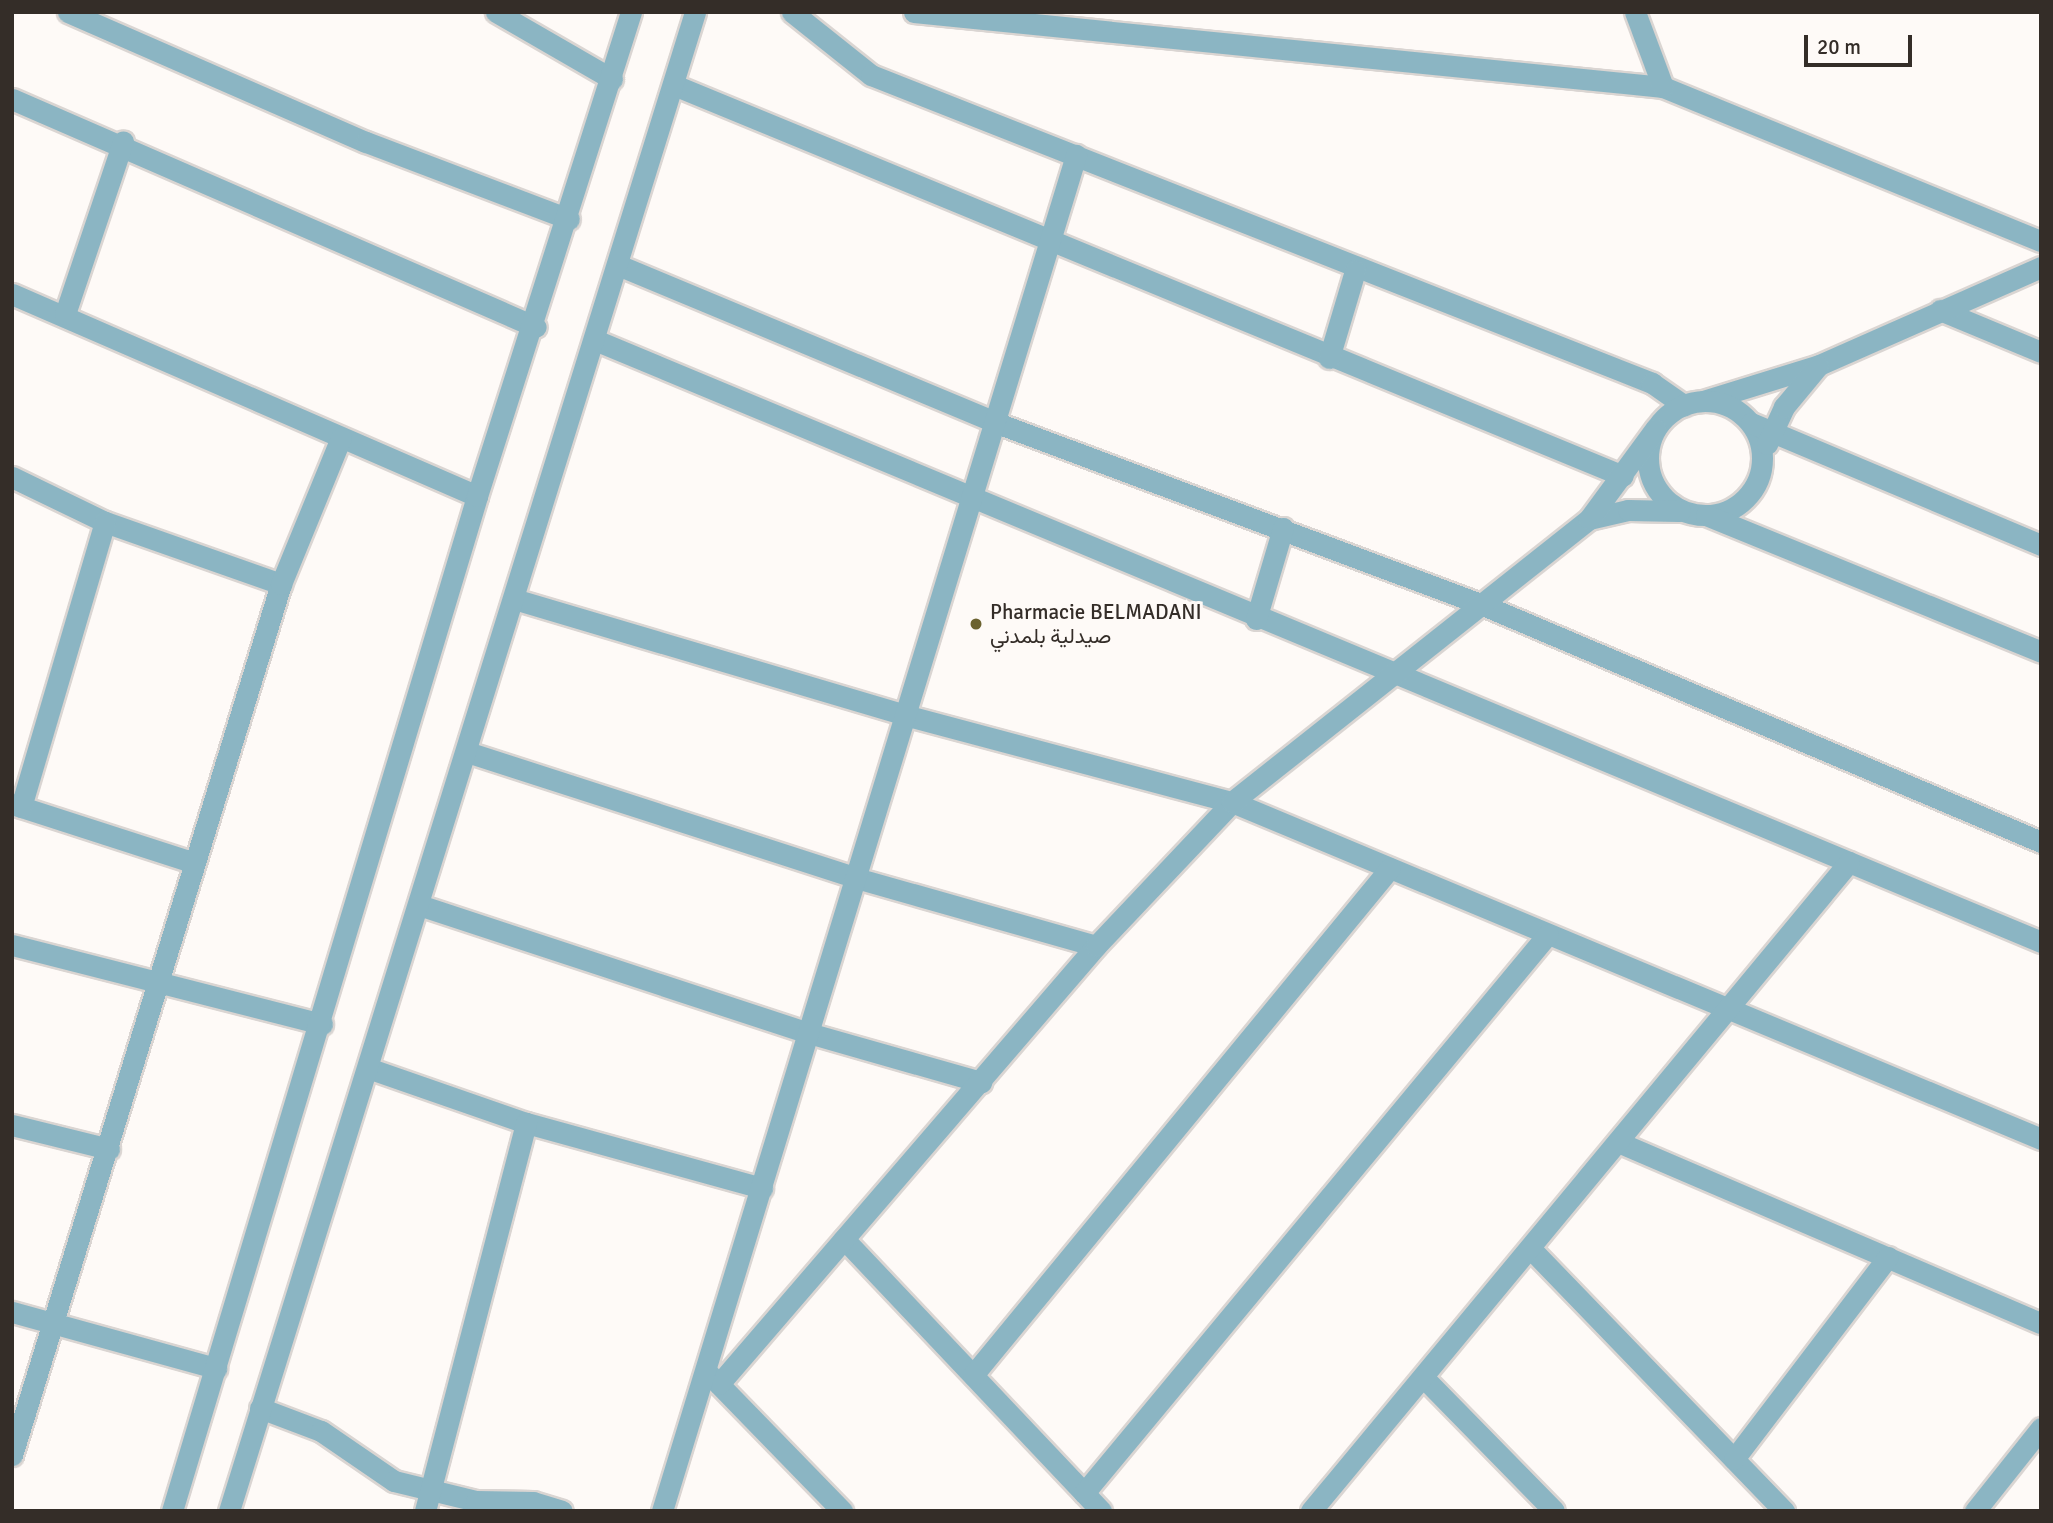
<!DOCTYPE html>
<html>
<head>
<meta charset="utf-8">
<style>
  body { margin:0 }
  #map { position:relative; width:2053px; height:1523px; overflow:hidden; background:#fefaf7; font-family:Signika,Vazirmatn,sans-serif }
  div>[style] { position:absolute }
  .roads { filter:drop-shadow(2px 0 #dad5d2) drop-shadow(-2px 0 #dad5d2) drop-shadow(0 2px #dad5d2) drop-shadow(0 -2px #dad5d2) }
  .minor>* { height:21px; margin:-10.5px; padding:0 10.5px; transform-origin:10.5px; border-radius:10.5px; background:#8bb5c3 }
  .minor>.ring { margin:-10.5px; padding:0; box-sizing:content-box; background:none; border:21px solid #8bb5c3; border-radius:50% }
  .dots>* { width:19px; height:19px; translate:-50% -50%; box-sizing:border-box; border:4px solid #fefaf7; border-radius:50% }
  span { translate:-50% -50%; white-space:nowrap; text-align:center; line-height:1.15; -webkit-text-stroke:6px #fefaf7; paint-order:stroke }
  .poi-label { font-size:21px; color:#342d28 }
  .left { translate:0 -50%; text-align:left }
  .frame { position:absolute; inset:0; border:14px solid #342d28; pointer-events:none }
  .scale { position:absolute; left:1804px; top:35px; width:108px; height:32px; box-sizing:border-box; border:4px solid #342d28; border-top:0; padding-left:9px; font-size:21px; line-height:24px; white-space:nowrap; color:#342d28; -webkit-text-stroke:5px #fefaf7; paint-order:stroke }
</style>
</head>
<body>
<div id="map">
  <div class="roads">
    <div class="minor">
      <div style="left:68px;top:12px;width:325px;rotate:23.6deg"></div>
      <div style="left:366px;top:142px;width:217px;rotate:20.8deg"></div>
      <div style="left:496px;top:12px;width:134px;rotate:30deg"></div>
      <div style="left:792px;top:12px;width:101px;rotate:38.6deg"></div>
      <div style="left:871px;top:75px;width:840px;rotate:21.52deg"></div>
      <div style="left:1652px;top:383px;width:39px;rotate:35deg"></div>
      <div style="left:914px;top:12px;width:753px;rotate:5.72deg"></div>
      <div style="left:1663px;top:87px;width:408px;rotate:22.2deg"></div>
      <div style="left:1635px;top:12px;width:80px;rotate:69.5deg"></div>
      <div style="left:674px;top:85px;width:1026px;rotate:22.39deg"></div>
      <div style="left:12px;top:99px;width:571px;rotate:23.51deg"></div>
      <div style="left:618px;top:265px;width:411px;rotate:22.6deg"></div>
      <div style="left:997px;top:423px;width:519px;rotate:20.53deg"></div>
      <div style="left:1483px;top:605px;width:606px;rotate:23.01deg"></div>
      <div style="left:12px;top:294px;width:507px;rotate:23.48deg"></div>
      <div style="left:1940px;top:310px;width:109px;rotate:22.6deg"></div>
      <div style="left:65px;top:314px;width:182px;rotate:-71.4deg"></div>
      <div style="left:595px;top:340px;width:1566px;rotate:22.6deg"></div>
      <div style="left:1329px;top:358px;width:91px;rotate:-73.4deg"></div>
      <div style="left:1703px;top:401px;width:121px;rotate:-17.2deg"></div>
      <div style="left:1819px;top:365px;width:243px;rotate:-23.8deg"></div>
      <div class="ring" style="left:1648px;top:401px;width:93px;height:93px"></div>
      <div style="left:1751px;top:423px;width:315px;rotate:22.8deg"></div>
      <div style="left:1767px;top:444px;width:41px;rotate:-65.3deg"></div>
      <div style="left:1784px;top:407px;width:53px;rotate:-50.3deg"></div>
      <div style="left:12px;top:477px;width:103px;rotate:25.8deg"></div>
      <div style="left:105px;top:522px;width:187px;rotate:19.4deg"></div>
      <div style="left:1706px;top:515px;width:362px;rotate:22.2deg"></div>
      <div style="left:1589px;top:519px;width:40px;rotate:-13deg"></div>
      <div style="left:1628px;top:510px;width:52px;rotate:1.1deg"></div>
      <div style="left:514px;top:599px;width:411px;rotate:16.5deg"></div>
      <div style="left:908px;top:716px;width:335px;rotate:14.9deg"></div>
      <div style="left:1232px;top:802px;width:876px;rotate:22.61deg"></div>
      <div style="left:1256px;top:619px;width:95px;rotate:-73.5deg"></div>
      <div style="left:467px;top:752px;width:409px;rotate:17.9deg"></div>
      <div style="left:856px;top:878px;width:249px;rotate:15.8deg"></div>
      <div style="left:12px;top:804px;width:189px;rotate:17.9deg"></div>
      <div style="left:21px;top:807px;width:297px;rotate:-73.6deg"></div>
      <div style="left:419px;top:905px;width:414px;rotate:18.2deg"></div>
      <div style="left:812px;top:1034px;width:176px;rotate:15.9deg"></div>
      <div style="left:12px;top:945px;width:320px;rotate:14.3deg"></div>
      <div style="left:368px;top:1068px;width:167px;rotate:19.2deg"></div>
      <div style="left:526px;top:1123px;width:245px;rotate:15.4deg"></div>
      <div style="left:12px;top:1125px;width:100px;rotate:13.9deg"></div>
      <div style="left:1618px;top:1142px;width:460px;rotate:23.2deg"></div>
      <div style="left:844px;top:1239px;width:374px;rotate:46.6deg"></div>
      <div style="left:1530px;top:1248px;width:366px;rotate:46deg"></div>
      <div style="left:12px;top:1312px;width:212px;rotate:15.4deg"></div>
      <div style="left:709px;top:1374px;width:191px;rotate:45.8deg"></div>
      <div style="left:973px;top:1375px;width:656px;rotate:-50.56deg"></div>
      <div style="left:1423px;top:1377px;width:187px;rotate:45.6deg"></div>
      <div style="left:719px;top:1384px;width:578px;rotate:-49.28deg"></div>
      <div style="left:1096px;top:946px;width:198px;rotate:-46.6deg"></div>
      <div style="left:1232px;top:802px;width:456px;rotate:-38.4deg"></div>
      <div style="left:1589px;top:519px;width:112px;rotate:-53.7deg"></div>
      <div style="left:260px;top:1408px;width:65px;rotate:20.7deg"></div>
      <div style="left:321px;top:1431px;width:88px;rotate:34.4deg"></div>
      <div style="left:394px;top:1481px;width:84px;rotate:13.7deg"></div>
      <div style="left:476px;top:1501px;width:57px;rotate:1deg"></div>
      <div style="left:533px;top:1502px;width:30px;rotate:17deg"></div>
      <div style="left:12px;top:1455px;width:912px;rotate:-72.84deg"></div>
      <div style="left:281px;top:584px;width:158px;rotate:-67.7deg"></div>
      <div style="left:1734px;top:1459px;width:254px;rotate:-52.7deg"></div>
      <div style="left:1084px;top:1493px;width:726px;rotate:-50.31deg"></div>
      <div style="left:172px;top:1511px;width:1060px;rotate:-73.27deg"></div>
      <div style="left:477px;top:496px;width:508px;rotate:-72.35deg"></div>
      <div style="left:229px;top:1511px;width:1570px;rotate:-72.73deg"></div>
      <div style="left:425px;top:1511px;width:401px;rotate:-75.4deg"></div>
      <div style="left:662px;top:1511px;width:1418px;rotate:-73.02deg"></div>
      <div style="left:1311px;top:1511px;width:843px;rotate:-50.34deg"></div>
      <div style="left:1975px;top:1511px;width:106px;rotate:-51.5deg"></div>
    </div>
  </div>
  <div class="dots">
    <div style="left:976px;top:624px;background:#6b622f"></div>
  </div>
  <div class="poi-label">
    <span class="left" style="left:990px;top:624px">Pharmacie BELMADANI<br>صيدلية بلمدني</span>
  </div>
  <div class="frame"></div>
  <div class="scale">20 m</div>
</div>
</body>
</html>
